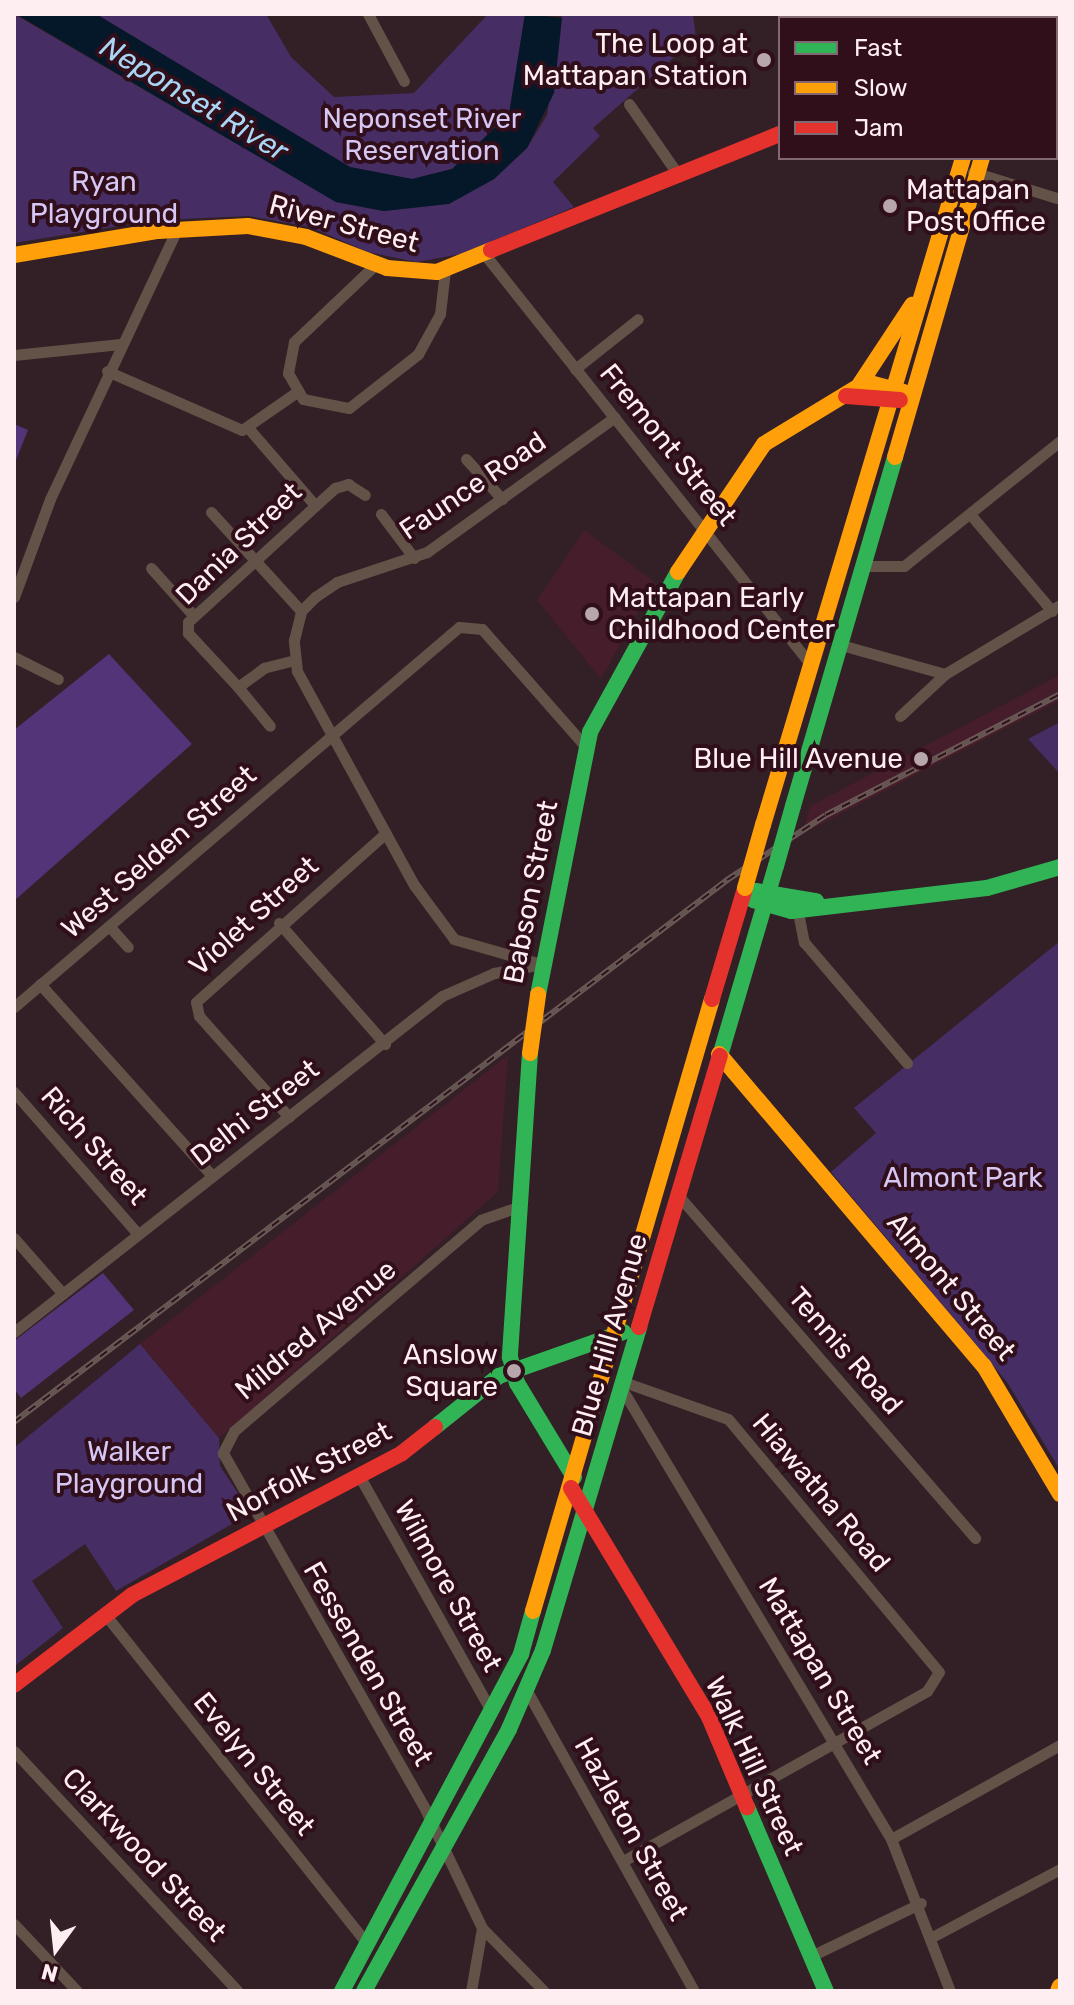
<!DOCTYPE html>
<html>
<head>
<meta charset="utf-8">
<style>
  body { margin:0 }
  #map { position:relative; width:1074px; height:2005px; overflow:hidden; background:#331f26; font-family:Rubik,sans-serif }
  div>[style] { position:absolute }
  .built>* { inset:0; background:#451d2b }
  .green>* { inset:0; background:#462d64 }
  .forest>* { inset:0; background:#533478 }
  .water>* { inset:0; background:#051829 }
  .street>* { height:11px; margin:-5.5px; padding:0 5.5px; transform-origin:5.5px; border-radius:5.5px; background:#635247 }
  .fast>* { height:16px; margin:-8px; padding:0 8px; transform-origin:8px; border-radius:8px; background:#30b455 }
  .slow>* { height:16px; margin:-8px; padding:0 8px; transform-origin:8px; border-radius:8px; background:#ff9f0a }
  .jam>* { height:16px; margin:-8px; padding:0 8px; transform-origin:8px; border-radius:8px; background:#e5322d }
  .rail>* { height:6px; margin-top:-3px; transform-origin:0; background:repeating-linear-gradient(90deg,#300e1a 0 9px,#695a56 0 18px); box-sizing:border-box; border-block:2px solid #695a56 }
  .fast-bridge>* { height:16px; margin:-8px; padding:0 8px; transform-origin:8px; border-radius:8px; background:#30b455 }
  .slow-bridge>* { height:16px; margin:-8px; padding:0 8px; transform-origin:8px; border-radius:8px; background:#ff9f0a }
  .dots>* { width:22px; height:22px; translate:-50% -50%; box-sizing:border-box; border:4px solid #300e1a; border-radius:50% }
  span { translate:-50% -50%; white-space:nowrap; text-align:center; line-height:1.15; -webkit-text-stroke:8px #300e1a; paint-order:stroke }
  .poi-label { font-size:28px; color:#feeef2 }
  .right { translate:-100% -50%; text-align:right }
  .left { translate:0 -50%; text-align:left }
  .park-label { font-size:28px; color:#d5c6f3 }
  .street-label { font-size:28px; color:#feeef2 }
  .water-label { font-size:30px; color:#aad5f4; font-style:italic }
  .frame { position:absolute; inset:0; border:16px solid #feeef2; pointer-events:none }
  .legend { position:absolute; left:778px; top:16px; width:280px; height:144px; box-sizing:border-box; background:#300e1a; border:2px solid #826870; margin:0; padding:10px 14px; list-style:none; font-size:24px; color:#feeef2 }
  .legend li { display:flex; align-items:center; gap:16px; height:40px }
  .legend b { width:40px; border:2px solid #826870 }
  .north { position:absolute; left:16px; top:1909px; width:80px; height:80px; -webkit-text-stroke:6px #300e1a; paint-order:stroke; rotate:195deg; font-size:22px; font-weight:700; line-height:32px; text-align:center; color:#feeef2 }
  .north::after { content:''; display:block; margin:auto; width:28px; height:36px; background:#feeef2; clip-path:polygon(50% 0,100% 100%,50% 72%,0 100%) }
</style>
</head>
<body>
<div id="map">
  <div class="built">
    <div style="clip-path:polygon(584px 530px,655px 582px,601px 679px,537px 600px)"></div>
    <div style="clip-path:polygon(1060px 675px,1060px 700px,802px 834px,810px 806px)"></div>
    <div style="clip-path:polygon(508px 1055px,498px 1192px,219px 1438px,140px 1344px)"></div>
  </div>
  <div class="green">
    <div style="clip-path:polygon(14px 14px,336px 202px,384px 211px,449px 203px,494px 179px,527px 148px,547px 115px,562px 14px,693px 14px,696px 38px,593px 128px,600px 136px,553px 182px,574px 207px,461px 254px,416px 262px,368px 252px,310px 227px,249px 216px,157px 220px,14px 243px)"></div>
    <div style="clip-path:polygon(96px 14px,266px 14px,291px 57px,334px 97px,414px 93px,488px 14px,525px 14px,509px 114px,452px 169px,412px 179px,350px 167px)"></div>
    <div style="clip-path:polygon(1060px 722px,1060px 774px,1028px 739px)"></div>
    <div style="clip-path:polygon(1060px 941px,1060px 1470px,1007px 1382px,831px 1172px,876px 1133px,854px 1108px)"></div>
    <div style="clip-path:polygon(140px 1344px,219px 1438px,220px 1466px,251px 1513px,116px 1591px,85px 1544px,32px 1581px,63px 1628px,16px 1665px,14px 1448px)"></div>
  </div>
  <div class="forest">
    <div style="clip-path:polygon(14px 424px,28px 430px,14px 465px)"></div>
    <div style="clip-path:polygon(109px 654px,192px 744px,14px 901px,14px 730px)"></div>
    <div style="clip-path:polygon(103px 1273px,134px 1310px,21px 1398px,14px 1389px,14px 1341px)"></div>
  </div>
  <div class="water">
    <div style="clip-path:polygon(16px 14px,96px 14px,350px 167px,412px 179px,452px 169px,509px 114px,525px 14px,562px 18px,554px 93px,527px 148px,494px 179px,449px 204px,384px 211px,336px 202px)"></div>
  </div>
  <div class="street">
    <div style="left:368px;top:14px;width:76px;rotate:61.8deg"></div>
    <div style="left:629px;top:104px;width:88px;rotate:55.2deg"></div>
    <div style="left:973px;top:172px;width:91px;rotate:17.2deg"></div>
    <div style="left:486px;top:256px;width:522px;rotate:51.53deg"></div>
    <div style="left:375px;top:265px;width:112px;rotate:136.5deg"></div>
    <div style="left:294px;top:342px;width:32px;rotate:101deg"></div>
    <div style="left:288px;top:373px;width:30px;rotate:60deg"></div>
    <div style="left:303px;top:399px;width:47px;rotate:11.1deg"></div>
    <div style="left:349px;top:408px;width:88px;rotate:-38deg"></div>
    <div style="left:418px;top:354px;width:46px;rotate:-61.2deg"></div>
    <div style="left:440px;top:314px;width:44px;rotate:-83.5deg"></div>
    <div style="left:14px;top:355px;width:107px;rotate:-5.9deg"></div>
    <div style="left:575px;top:369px;width:80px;rotate:-38.4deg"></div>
    <div style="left:107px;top:371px;width:147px;rotate:23.6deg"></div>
    <div style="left:242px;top:430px;width:63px;rotate:-34.7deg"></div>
    <div style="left:249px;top:429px;width:99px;rotate:49.1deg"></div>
    <div style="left:466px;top:459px;width:54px;rotate:48deg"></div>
    <div style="left:211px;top:512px;width:134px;rotate:47.7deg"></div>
    <div style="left:381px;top:514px;width:55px;rotate:53.1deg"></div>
    <div style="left:970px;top:514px;width:127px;rotate:49.8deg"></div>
    <div style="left:864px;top:566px;width:40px"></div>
    <div style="left:904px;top:566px;width:200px;rotate:-38.7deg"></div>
    <div style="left:151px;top:568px;width:63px;rotate:48.2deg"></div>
    <div style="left:14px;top:597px;width:104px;rotate:-69.8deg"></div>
    <div style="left:50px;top:499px;width:298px;rotate:-64.8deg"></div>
    <div style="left:841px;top:645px;width:108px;rotate:15.6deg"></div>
    <div style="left:945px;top:674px;width:134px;rotate:-31deg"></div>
    <div style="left:14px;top:657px;width:49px;rotate:26.6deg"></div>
    <div style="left:295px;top:660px;width:32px;rotate:166deg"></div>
    <div style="left:264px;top:668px;width:32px;rotate:144deg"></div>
    <div style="left:238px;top:687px;width:74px;rotate:-132.8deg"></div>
    <div style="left:188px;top:633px;width:11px;rotate:-90deg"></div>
    <div style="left:188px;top:622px;width:199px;rotate:-42.4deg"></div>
    <div style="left:335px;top:488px;width:14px;rotate:-17deg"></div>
    <div style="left:348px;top:484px;width:20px;rotate:33deg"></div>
    <div style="left:238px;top:687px;width:50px;rotate:50.6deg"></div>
    <div style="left:900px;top:716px;width:62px;rotate:-43deg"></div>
    <div style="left:797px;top:907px;width:36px;rotate:79deg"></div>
    <div style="left:804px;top:942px;width:159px;rotate:49.6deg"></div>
    <div style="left:279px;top:923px;width:161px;rotate:48.8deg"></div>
    <div style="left:109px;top:926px;width:28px;rotate:48deg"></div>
    <div style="left:541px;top:964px;width:91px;rotate:-164deg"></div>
    <div style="left:454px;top:939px;width:67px;rotate:-126.5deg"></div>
    <div style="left:414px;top:885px;width:244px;rotate:-118.7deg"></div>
    <div style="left:297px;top:671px;width:31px;rotate:-96deg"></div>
    <div style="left:294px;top:640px;width:30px;rotate:-76deg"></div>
    <div style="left:301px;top:611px;width:20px;rotate:-45deg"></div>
    <div style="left:315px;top:597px;width:27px;rotate:-34deg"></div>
    <div style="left:337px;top:582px;width:95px;rotate:-18.4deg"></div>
    <div style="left:427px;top:552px;width:231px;rotate:-35.7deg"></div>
    <div style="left:40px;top:984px;width:258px;rotate:48.1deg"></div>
    <div style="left:14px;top:1007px;width:585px;rotate:-40.5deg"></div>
    <div style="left:459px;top:627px;width:23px;rotate:5deg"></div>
    <div style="left:482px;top:629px;width:157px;rotate:48.6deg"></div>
    <div style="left:14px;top:1092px;width:187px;rotate:48.9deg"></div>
    <div style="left:289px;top:1117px;width:135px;rotate:-131.7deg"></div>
    <div style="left:199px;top:1016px;width:14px;rotate:-102deg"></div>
    <div style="left:196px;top:1002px;width:254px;rotate:-41.7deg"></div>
    <div style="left:678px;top:1195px;width:454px;rotate:49.1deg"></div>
    <div style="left:518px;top:1207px;width:39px;rotate:161deg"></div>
    <div style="left:481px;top:1220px;width:325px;rotate:139.5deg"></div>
    <div style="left:234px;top:1431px;width:25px;rotate:117deg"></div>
    <div style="left:223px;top:1453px;width:412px;rotate:60.4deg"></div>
    <div style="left:426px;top:1811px;width:130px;rotate:64.4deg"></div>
    <div style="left:482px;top:1928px;width:88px;rotate:45.5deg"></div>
    <div style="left:14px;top:1238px;width:74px;rotate:48.8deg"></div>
    <div style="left:14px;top:1332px;width:544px;rotate:-38.13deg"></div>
    <div style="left:442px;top:996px;width:57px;rotate:-23.9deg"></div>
    <div style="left:494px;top:973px;width:44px;rotate:-10.5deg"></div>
    <div style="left:622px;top:1389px;width:524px;rotate:59.13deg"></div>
    <div style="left:891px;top:1839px;width:163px;rotate:68.8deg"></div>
    <div style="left:361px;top:1479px;width:266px;rotate:60.7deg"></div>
    <div style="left:104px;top:1613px;width:424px;rotate:51.5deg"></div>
    <div style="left:527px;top:1691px;width:343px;rotate:60.9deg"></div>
    <div style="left:14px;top:1751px;width:328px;rotate:47deg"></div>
    <div style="left:891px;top:1839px;width:193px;rotate:-29.1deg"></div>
    <div style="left:623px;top:1861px;width:348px;rotate:-29.2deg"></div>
    <div style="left:927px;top:1691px;width:22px;rotate:-58deg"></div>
    <div style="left:939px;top:1672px;width:329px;rotate:-129.8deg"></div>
    <div style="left:728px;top:1419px;width:110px;rotate:-160.4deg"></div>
    <div style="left:14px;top:1924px;width:92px;rotate:46.8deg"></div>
    <div style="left:934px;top:1936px;width:143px;rotate:-28deg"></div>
    <div style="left:811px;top:1956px;width:122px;rotate:-25.7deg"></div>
    <div style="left:471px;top:1991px;width:64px;rotate:-80.1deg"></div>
  </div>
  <div class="fast">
    <div style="left:985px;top:18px;width:18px;rotate:-13deg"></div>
    <div style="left:793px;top:806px;width:364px;rotate:-73.7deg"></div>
    <div style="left:756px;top:891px;width:61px;rotate:9.5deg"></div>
    <div style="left:753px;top:900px;width:40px;rotate:16deg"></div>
    <div style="left:791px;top:911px;width:197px;rotate:-6.7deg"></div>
    <div style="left:987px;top:888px;width:76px;rotate:-16deg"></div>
    <div style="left:538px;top:995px;width:268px;rotate:-78.8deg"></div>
    <div style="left:590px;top:732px;width:183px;rotate:-61.2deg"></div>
    <div style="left:530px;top:1053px;width:305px;rotate:93.8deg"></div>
    <div style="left:510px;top:1357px;width:27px;rotate:75deg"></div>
    <div style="left:517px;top:1383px;width:110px;rotate:58.8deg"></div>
    <div style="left:720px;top:1056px;width:198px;rotate:-73.6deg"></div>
    <div style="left:435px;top:1427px;width:82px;rotate:-38.6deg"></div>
    <div style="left:499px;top:1376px;width:132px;rotate:-19.5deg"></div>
    <div style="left:747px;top:1807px;width:200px;rotate:66.8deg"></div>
    <div style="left:342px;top:1991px;width:382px;rotate:-62deg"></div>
    <div style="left:521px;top:1654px;width:45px;rotate:-74.4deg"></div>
    <div style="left:364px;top:1991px;width:299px;rotate:-61deg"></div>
    <div style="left:509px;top:1729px;width:86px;rotate:-66.7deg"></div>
    <div style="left:543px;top:1650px;width:337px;rotate:-73.4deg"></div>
  </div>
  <div class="slow">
    <div style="left:14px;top:255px;width:146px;rotate:-9.5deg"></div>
    <div style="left:158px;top:231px;width:90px;rotate:-3.2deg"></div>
    <div style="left:248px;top:226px;width:59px;rotate:10.7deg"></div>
    <div style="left:306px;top:237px;width:87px;rotate:20.9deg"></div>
    <div style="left:387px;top:268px;width:50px;rotate:4.6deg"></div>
    <div style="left:437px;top:272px;width:58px;rotate:-22.2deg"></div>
    <div style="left:860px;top:384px;width:95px;rotate:-56.6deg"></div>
    <div style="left:895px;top:457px;width:311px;rotate:-73.8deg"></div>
    <div style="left:678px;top:572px;width:154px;rotate:-56.1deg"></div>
    <div style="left:764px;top:444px;width:119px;rotate:-31.3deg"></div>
    <div style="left:866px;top:382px;width:39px;rotate:15deg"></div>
    <div style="left:763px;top:825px;width:696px;rotate:-73.31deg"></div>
    <div style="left:719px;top:1054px;width:409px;rotate:49.7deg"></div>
    <div style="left:984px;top:1366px;width:149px;rotate:59.3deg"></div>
    <div style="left:533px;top:1611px;width:638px;rotate:-73.7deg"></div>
    <div style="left:1058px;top:1991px;width:5px;rotate:-68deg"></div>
  </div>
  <div class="jam">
    <div style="left:956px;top:18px;width:6px;rotate:-39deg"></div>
    <div style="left:1007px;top:18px;width:4px;rotate:-76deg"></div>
    <div style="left:1026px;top:18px;width:4px;rotate:-63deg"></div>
    <div style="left:491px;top:250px;width:311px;rotate:-21.9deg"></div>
    <div style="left:846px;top:396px;width:54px;rotate:4.2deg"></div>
    <div style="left:712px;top:999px;width:116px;rotate:-73.4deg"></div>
    <div style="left:639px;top:1327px;width:283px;rotate:-73.4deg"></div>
    <div style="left:571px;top:1488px;width:267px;rotate:58.9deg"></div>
    <div style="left:709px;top:1717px;width:98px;rotate:67.1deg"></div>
    <div style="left:14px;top:1685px;width:148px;rotate:-37.3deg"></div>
    <div style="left:132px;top:1595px;width:305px;rotate:-27.7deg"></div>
    <div style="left:402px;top:1453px;width:42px;rotate:-38.2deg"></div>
  </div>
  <div class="rail">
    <div style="left:14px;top:1422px;width:896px;rotate:-37.24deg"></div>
    <div style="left:727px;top:880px;width:118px;rotate:-33.3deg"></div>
    <div style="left:826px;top:815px;width:263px;rotate:-27.3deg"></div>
  </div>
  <div class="fast-bridge">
    <div style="left:776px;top:866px;width:62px;rotate:-74.2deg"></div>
  </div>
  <div class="slow-bridge">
    <div style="left:745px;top:888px;width:66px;rotate:-74.1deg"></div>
    <div style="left:530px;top:1053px;width:59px;rotate:-82.1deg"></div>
  </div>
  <div class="dots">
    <div style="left:764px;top:60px;background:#b7a6ab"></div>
    <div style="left:890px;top:206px;background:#b7a6ab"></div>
    <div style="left:592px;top:614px;background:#b7a6ab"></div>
    <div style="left:921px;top:759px;background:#b7a6ab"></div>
    <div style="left:514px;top:1371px;background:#b7a6ab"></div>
  </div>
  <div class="poi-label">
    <span class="right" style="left:748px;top:60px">The Loop at<br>Mattapan Station</span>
    <span class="left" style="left:906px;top:206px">Mattapan<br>Post Office</span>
    <span class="left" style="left:608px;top:614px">Mattapan Early<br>Childhood Center</span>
    <span class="right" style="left:903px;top:759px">Blue Hill Avenue</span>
    <span class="right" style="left:498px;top:1371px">Anslow<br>Square</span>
  </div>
  <div class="park-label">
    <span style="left:422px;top:135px">Neponset River<br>Reservation</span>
    <span style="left:104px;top:198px">Ryan<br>Playground</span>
    <span style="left:963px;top:1178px">Almont Park</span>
    <span style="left:129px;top:1468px">Walker<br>Playground</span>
  </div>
  <div class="street-label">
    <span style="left:344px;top:224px;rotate:15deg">River Street</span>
    <span style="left:668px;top:445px;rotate:51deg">Fremont Street</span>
    <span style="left:473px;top:486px;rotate:-34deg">Faunce Road</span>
    <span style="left:239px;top:544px;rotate:-44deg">Dania Street</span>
    <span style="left:159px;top:852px;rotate:-41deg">West Selden Street</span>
    <span style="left:531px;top:892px;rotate:-79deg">Babson Street</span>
    <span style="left:254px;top:916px;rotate:-42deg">Violet Street</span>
    <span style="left:255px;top:1113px;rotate:-38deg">Delhi Street</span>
    <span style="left:94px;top:1146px;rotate:49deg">Rich Street</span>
    <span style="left:951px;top:1287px;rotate:50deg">Almont Street</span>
    <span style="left:316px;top:1330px;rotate:-40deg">Mildred Avenue</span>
    <span style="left:610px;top:1335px;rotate:-74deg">Blue Hill Avenue</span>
    <span style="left:845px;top:1351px;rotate:49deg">Tennis Road</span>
    <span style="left:309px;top:1472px;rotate:-28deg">Norfolk Street</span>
    <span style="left:821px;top:1493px;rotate:50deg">Hiawatha Road</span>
    <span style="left:448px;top:1586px;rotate:61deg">Wilmore Street</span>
    <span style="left:368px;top:1664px;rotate:60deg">Fessenden Street</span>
    <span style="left:820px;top:1671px;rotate:59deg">Mattapan Street</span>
    <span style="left:254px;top:1764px;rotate:51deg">Evelyn Street</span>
    <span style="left:754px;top:1766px;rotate:65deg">Walk Hill Street</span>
    <span style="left:631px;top:1829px;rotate:61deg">Hazleton Street</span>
    <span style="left:144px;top:1855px;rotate:47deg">Clarkwood Street</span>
  </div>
  <div class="water-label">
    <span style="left:194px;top:99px;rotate:31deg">Neponset River</span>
  </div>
  <div class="frame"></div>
  <ul class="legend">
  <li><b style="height:10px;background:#30b455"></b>Fast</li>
  <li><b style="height:10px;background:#ff9f0a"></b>Slow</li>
  <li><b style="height:10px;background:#e5322d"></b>Jam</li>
  </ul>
  <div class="north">N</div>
</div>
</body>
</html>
